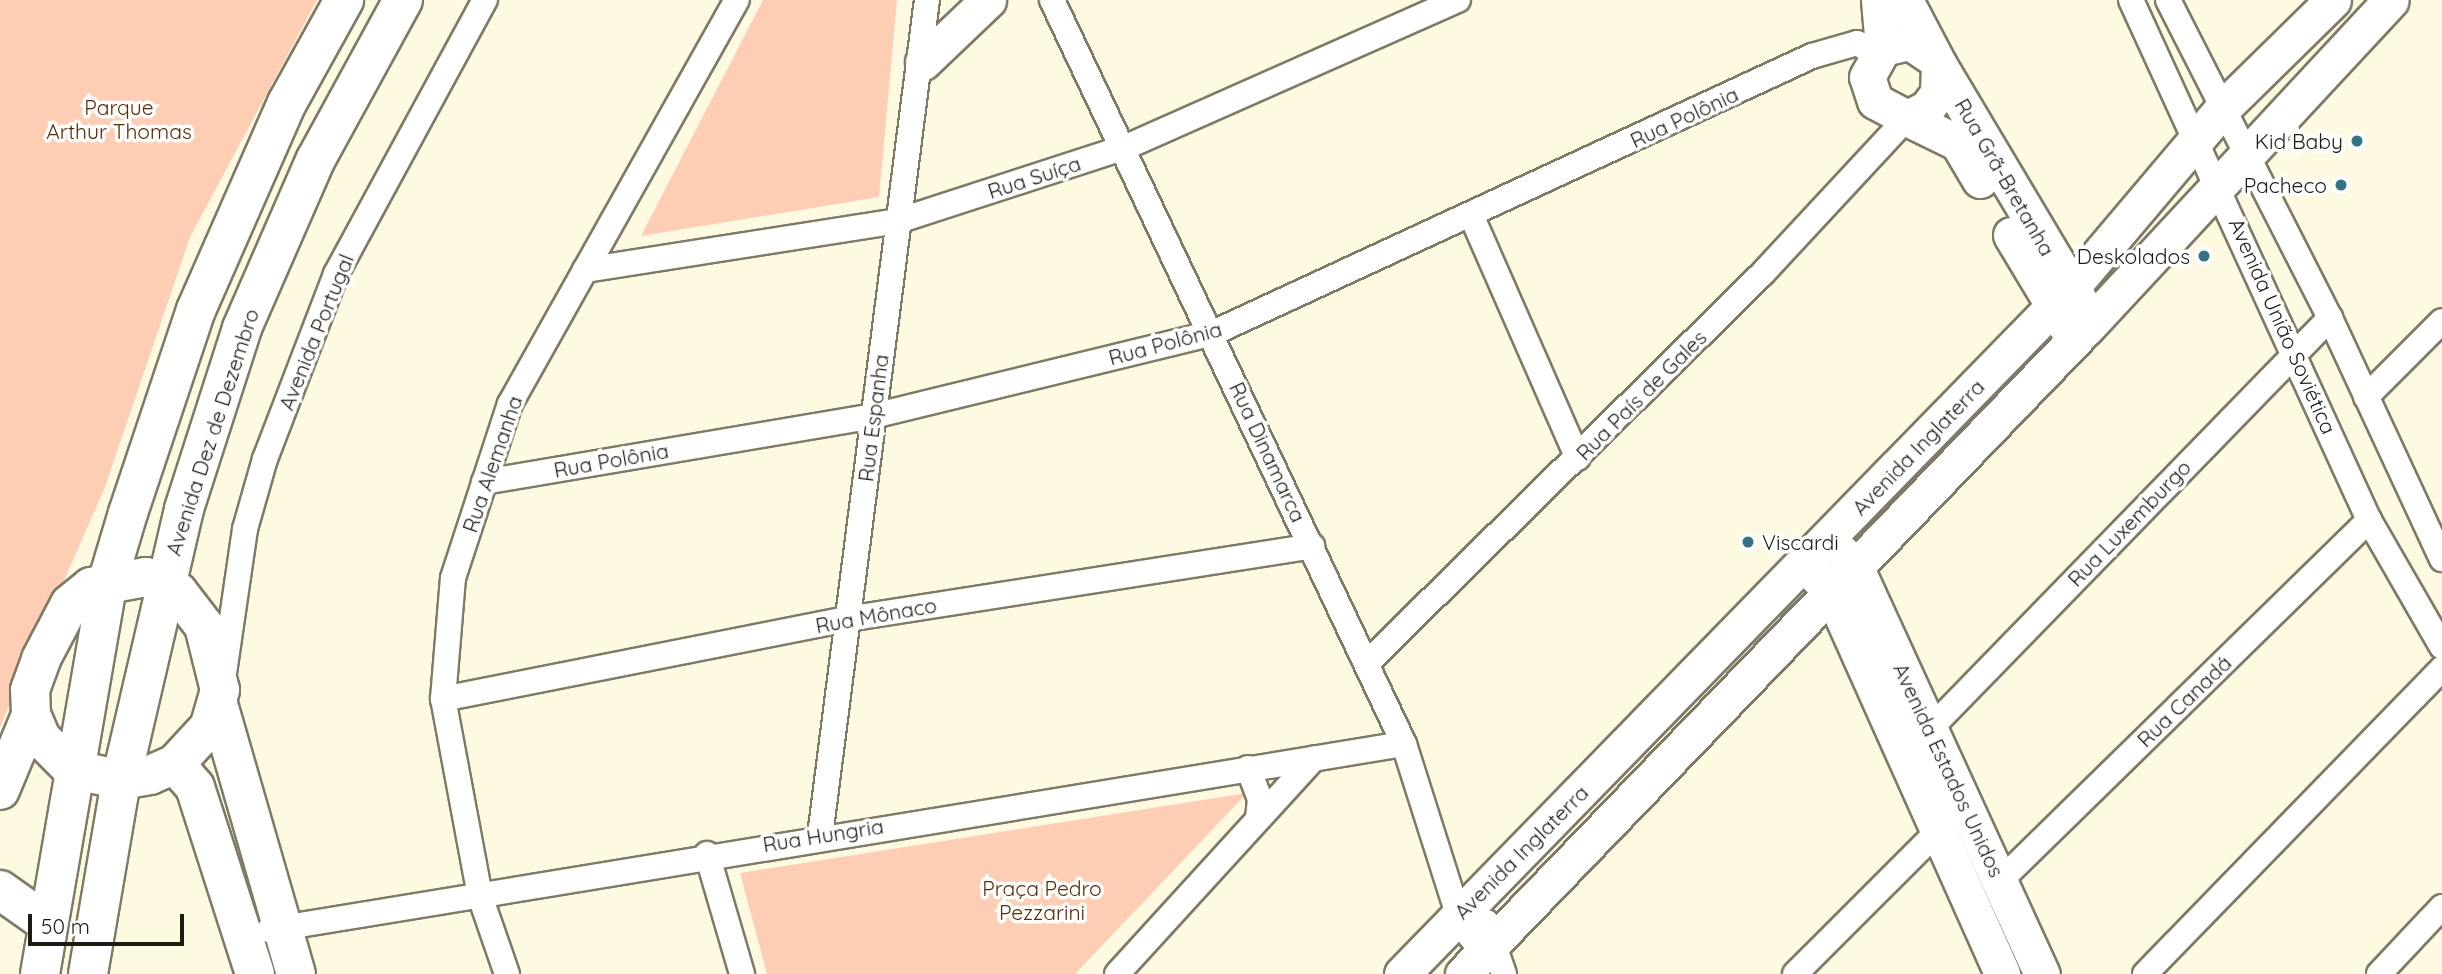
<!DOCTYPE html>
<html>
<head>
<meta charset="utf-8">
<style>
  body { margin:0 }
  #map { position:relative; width:2442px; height:974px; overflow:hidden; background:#fefae2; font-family:Quicksand,sans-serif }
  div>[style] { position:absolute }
  .green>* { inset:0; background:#feceb4 }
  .roads { filter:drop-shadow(2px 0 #7e7a65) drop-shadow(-2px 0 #7e7a65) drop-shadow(0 2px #7e7a65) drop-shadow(0 -2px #7e7a65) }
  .street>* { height:24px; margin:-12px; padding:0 12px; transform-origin:12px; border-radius:12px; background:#fff }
  .secondary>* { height:35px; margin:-17.5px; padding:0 17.5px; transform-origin:17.5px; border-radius:17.5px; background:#fff }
  .primary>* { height:38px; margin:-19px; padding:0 19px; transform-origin:19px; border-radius:19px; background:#fff }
  .highway>* { height:38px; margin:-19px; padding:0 19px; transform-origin:19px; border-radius:19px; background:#fff }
  .dots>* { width:19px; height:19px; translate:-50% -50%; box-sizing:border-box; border:4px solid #fff; border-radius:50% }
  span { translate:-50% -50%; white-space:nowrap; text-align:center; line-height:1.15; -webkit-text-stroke:7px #fff; paint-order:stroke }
  .park-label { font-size:21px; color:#5e2a06 }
  .street-label { font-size:21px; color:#1d1b12 }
  .poi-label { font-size:21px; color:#1d1b12 }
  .right { translate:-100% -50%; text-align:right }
  .left { translate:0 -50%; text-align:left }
  .scale { position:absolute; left:28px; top:914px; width:156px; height:32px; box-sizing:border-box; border:4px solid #1d1b12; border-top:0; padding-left:9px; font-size:21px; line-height:24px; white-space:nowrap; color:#1d1b12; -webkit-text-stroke:5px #fff; paint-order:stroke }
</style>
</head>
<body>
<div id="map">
  <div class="green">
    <div style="clip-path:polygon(0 0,317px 0,190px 237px,105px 487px,0 727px)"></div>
    <div style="clip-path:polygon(763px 0,897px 0,879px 197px,641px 236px)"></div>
    <div style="clip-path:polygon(1247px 793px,1075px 974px,767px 974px,740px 873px)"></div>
  </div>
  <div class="roads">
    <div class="street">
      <div style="left:1052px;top:0;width:823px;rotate:64.68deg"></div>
      <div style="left:1404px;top:744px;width:192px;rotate:72.4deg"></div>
      <div style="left:1462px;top:927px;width:21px;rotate:49deg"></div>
      <div style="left:1476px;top:943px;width:15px;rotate:8deg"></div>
      <div style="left:2131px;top:0;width:572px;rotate:65.41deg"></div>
      <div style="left:2369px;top:520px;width:146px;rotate:60.1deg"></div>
      <div style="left:2168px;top:0;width:357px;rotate:63deg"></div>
      <div style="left:2330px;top:318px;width:266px;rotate:65.1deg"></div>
      <div style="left:1472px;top:217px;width:263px;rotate:66.3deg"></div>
      <div style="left:585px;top:270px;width:317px;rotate:-8.9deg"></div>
      <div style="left:898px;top:221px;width:240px;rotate:-18deg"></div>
      <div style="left:1126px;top:147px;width:363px;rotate:-23.9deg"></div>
      <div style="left:2366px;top:397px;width:107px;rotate:-45deg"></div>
      <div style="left:484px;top:482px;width:395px;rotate:-9.6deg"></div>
      <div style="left:873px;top:416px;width:350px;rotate:-13.7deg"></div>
      <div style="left:1213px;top:333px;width:660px;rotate:-24.82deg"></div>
      <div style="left:1812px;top:56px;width:47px;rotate:-16.1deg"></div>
      <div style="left:1857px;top:43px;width:22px;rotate:30deg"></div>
      <div style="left:1367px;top:663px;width:554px;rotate:-44.56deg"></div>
      <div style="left:1762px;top:274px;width:213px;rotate:-47.1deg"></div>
      <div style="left:223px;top:680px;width:153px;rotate:-81.7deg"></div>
      <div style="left:245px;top:529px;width:73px;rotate:-74.1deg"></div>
      <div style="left:265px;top:459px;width:198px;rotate:-69deg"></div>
      <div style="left:336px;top:274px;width:312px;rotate:-61.5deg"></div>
      <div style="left:443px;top:699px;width:412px;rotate:-11.2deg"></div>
      <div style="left:847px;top:619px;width:471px;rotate:-8.9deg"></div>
      <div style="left:1930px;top:729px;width:574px;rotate:-45.78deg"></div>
      <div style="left:1248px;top:768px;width:33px;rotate:69deg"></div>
      <div style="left:1260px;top:799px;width:20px;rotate:96deg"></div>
      <div style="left:820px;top:836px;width:843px;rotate:-82.71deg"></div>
      <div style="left:707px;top:854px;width:125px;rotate:73.7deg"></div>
      <div style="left:1999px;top:882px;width:518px;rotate:-44.37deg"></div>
      <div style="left:1460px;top:913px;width:28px;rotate:19deg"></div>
      <div style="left:1486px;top:922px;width:55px;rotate:70.9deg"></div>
      <div style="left:269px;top:930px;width:1150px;rotate:-9.31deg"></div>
      <div style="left:507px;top:974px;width:83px;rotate:-109.1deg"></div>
      <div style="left:480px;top:896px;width:200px;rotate:-100.6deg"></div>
      <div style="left:443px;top:699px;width:121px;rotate:-85.3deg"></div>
      <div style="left:453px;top:578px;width:183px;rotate:-71.9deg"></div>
      <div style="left:510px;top:404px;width:463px;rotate:-60.7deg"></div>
      <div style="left:1117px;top:974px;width:292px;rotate:-47.6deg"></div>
      <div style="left:1795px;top:974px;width:202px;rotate:-45deg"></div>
      <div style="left:2145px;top:974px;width:426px;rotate:-45.8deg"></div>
      <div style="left:2379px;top:974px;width:92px;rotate:-46.8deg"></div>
    </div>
    <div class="secondary">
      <div style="left:1879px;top:0;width:48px;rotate:85.2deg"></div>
      <div style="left:1905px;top:0;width:73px;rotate:62.4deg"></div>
      <div style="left:1939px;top:65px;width:28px;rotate:92deg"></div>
      <div style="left:1938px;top:93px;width:19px;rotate:126deg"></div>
      <div style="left:1927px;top:108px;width:22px;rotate:153deg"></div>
      <div style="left:1907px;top:118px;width:36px;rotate:-152deg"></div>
      <div style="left:1875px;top:101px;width:25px;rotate:-108deg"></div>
      <div style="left:1867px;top:77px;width:33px;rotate:-61deg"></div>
      <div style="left:1883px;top:48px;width:28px;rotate:-13deg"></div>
      <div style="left:1910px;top:42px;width:29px;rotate:34deg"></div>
      <div style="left:923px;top:62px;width:90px;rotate:-43.6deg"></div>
      <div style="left:1939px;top:65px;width:279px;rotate:59.2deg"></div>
      <div style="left:1907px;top:118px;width:57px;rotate:26.1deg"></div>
      <div style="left:1958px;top:143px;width:43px;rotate:59.3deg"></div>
      <div style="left:2011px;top:235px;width:105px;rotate:59deg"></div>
      <div style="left:1841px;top:552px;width:20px;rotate:45deg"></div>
      <div style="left:1855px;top:566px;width:449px;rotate:65.4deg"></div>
      <div style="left:1816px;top:576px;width:21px;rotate:45deg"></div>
      <div style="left:1831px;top:591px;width:419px;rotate:65.9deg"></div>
      <div style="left:1402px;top:974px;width:957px;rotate:-45.72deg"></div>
      <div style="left:2070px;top:289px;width:234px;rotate:-49.8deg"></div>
      <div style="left:2221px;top:110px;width:157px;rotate:-44.5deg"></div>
      <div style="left:1463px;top:974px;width:899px;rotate:-46.04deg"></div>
      <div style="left:2087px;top:327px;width:446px;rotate:-47.1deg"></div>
    </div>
    <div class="primary">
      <div style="left:146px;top:577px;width:35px;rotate:25deg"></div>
      <div style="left:178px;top:592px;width:43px;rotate:52.6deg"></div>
      <div style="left:204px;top:626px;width:66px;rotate:76deg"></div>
      <div style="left:220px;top:690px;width:37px;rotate:106deg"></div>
      <div style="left:210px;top:726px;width:52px;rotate:132.6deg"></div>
      <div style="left:175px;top:764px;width:27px;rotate:156deg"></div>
      <div style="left:150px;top:775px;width:29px;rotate:170deg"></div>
      <div style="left:121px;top:780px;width:50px;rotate:-167.3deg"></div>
      <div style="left:72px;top:769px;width:44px;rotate:-135deg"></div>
      <div style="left:41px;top:738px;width:25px;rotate:-113deg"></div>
      <div style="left:31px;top:715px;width:25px;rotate:-92deg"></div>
      <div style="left:30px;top:690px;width:33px;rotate:-70deg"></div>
      <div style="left:41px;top:659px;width:62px;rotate:-62.2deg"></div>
      <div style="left:70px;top:604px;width:27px;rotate:-39deg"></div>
      <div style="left:91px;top:587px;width:56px;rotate:-10.3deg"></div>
      <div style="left:218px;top:704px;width:281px;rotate:73.9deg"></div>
      <div style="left:175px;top:764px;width:30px;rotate:49deg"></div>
      <div style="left:195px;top:787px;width:196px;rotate:72.2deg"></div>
      <div style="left:0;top:790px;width:81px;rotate:-67.5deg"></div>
    </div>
    <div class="highway">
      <div style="left:0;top:890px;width:57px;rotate:35.1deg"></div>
      <div style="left:40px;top:974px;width:400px;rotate:-80.2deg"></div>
      <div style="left:108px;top:580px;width:70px;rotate:-73.4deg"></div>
      <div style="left:128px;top:513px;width:214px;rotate:-71.5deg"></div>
      <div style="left:196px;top:310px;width:226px;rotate:-66.3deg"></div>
      <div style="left:287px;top:103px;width:118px;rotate:-61deg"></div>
      <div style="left:88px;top:974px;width:197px;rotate:-80.3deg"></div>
      <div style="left:121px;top:780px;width:278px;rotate:-76.9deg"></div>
      <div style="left:184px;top:509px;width:190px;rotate:-72.2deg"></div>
      <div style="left:242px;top:328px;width:184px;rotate:-66.4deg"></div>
      <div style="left:316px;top:159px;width:181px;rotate:-61.3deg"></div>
    </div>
  </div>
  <div class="dots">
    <div style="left:2357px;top:141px;background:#327386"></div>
    <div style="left:2341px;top:185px;background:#327386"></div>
    <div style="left:2204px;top:256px;background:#327386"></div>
    <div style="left:1748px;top:542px;background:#327386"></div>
  </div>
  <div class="park-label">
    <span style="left:119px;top:119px">Parque<br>Arthur Thomas</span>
    <span style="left:1042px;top:900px">Praça Pedro<br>Pezzarini</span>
  </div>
  <div class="street-label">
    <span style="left:1684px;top:117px;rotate:-25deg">Rua Polônia</span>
    <span style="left:1034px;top:177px;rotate:-18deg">Rua Suíça</span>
    <span style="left:2005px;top:177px;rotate:60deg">Rua Grã-Bretanha</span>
    <span style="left:2283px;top:326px;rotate:66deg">Avenida União Soviética</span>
    <span style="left:316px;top:332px;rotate:-68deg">Avenida Portugal</span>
    <span style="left:1165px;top:343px;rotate:-15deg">Rua Polônia</span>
    <span style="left:1641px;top:395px;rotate:-45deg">Rua País de Gales</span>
    <span style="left:873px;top:418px;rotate:-83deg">Rua Espanha</span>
    <span style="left:212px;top:432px;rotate:-72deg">Avenida Dez de Dezembro</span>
    <span style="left:1918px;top:447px;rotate:-46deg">Avenida Inglaterra</span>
    <span style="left:1268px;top:452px;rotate:65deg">Rua Dinamarca</span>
    <span style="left:611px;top:460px;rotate:-10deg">Rua Polônia</span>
    <span style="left:492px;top:464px;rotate:-71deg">Rua Alemanha</span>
    <span style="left:2129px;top:523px;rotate:-46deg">Rua Luxemburgo</span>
    <span style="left:876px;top:615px;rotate:-10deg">Rua Mônaco</span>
    <span style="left:2184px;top:701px;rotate:-44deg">Rua Canadá</span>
    <span style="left:1949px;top:770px;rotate:65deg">Avenida Estados Unidos</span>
    <span style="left:823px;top:835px;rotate:-9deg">Rua Hungria</span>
    <span style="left:1521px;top:852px;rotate:-45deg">Avenida Inglaterra</span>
  </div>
  <div class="poi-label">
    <span class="right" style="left:2343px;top:141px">Kid Baby</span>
    <span class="right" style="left:2327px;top:185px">Pacheco</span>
    <span class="right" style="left:2190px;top:256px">Deskolados</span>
    <span class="left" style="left:1762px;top:542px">Viscardi</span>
  </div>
  <div class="scale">50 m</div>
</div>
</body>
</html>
